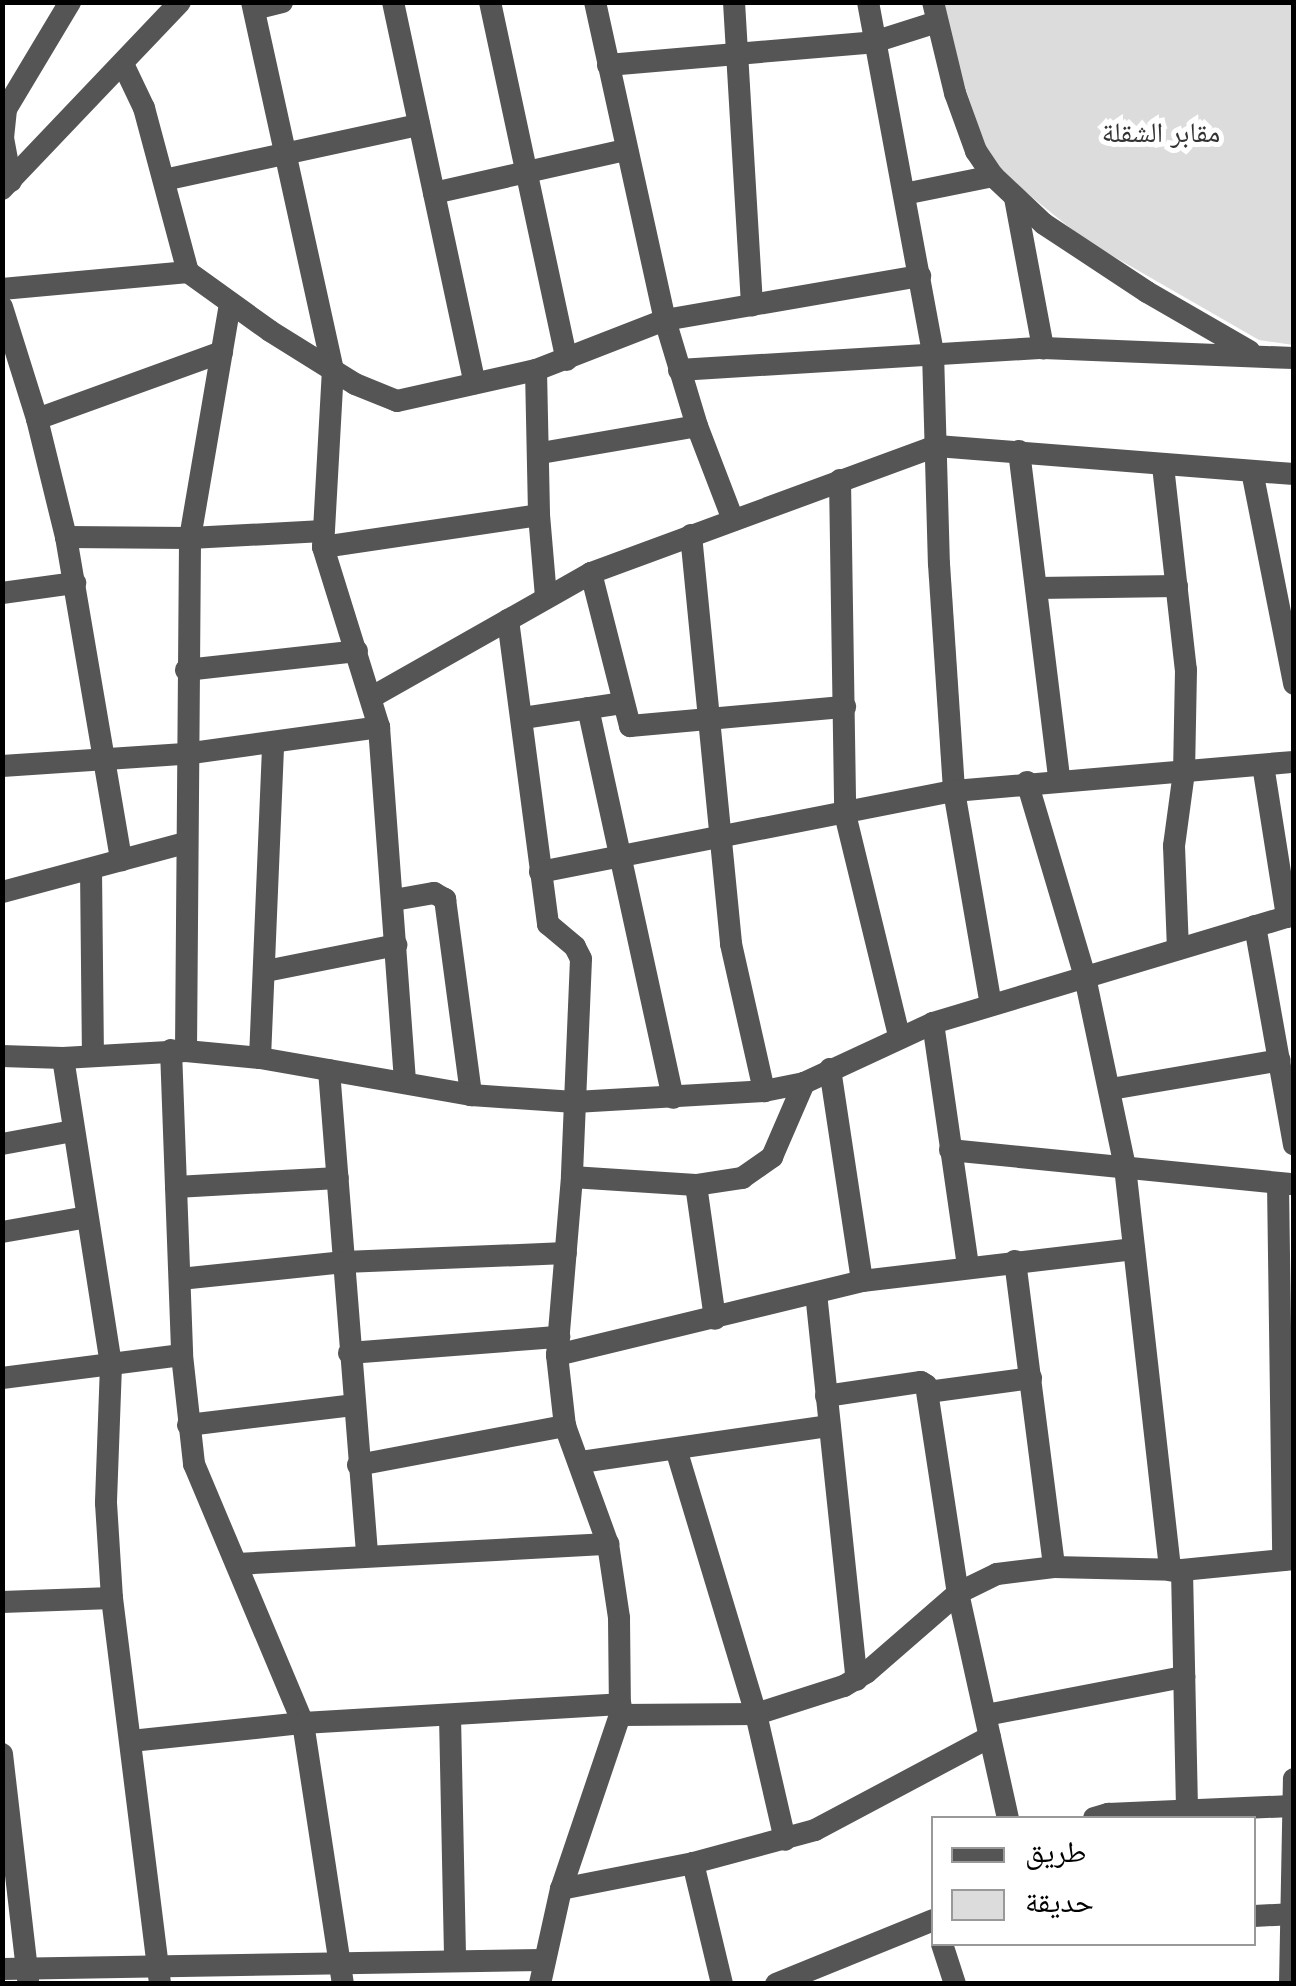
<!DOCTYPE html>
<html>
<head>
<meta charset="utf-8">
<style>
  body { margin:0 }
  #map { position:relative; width:1296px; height:1986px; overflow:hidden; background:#fff; font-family:"Varela Round","Noto Naskh Arabic",sans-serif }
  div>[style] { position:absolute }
  .green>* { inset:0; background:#dcdcdc }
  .minor>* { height:22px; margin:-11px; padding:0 11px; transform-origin:11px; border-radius:11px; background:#555 }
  span { translate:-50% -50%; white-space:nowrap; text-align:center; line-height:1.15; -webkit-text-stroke:10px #fff; paint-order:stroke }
  .park-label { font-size:28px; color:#333 }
  .frame { position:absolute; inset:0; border:5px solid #000; pointer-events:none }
  .legend { position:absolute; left:931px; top:1816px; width:325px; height:130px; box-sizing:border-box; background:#fff; border:2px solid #999; margin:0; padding:12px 18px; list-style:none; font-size:30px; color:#000 }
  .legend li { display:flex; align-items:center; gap:20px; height:50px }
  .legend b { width:50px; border:2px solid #999 }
</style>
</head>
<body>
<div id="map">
  <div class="green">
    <div style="clip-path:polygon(936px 3px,1293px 3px,1293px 345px,1259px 340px,1085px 240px,992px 165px)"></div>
  </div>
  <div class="minor">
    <div style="left:252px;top:2px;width:376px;rotate:77.6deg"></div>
    <div style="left:333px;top:369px;width:178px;rotate:93.2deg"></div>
    <div style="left:323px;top:547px;width:189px;rotate:72.7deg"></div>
    <div style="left:379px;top:727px;width:356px;rotate:85.8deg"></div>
    <div style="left:393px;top:2px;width:390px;rotate:77.9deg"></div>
    <div style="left:490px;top:2px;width:366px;rotate:77.9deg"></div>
    <div style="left:595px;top:2px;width:326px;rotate:77.6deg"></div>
    <div style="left:665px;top:320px;width:111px;rotate:73.2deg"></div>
    <div style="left:697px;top:426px;width:101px;rotate:69deg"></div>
    <div style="left:734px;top:2px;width:304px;rotate:86.6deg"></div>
    <div style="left:868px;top:2px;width:356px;rotate:79.5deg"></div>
    <div style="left:933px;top:352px;width:212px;rotate:88.4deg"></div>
    <div style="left:939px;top:564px;width:227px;rotate:86.2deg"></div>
    <div style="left:954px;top:791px;width:217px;rotate:80.2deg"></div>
    <div style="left:933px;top:2px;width:94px;rotate:76.4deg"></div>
    <div style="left:955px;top:93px;width:62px;rotate:70.1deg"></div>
    <div style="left:976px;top:151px;width:30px;rotate:56deg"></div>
    <div style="left:993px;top:176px;width:70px;rotate:43.3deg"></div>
    <div style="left:1044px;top:224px;width:123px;rotate:33.4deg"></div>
    <div style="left:1147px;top:292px;width:118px;rotate:30deg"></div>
    <div style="left:254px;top:9px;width:29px;rotate:-14deg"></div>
    <div style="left:123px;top:64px;width:49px;rotate:64.5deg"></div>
    <div style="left:144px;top:108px;width:170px;rotate:75deg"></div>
    <div style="left:608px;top:65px;width:267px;rotate:-4.9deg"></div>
    <div style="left:874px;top:42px;width:66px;rotate:-17.6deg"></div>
    <div style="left:164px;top:180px;width:261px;rotate:-12.2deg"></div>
    <div style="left:11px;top:181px;width:44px;rotate:-100.5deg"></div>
    <div style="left:3px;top:138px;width:29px;rotate:-84deg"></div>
    <div style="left:6px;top:109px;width:125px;rotate:-59.1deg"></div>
    <div style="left:2px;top:189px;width:258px;rotate:-46.4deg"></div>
    <div style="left:434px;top:193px;width:196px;rotate:-12.7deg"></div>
    <div style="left:904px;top:194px;width:91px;rotate:-11.4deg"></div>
    <div style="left:1015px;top:198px;width:153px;rotate:79.4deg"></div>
    <div style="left:2px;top:289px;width:187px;rotate:-5.2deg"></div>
    <div style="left:188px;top:272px;width:101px;rotate:35.7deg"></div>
    <div style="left:270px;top:331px;width:100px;rotate:31.9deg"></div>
    <div style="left:355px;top:384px;width:45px;rotate:22deg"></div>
    <div style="left:397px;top:401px;width:142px;rotate:-12.6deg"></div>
    <div style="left:536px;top:370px;width:138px;rotate:-21.2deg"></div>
    <div style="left:665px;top:320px;width:259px;rotate:-9.8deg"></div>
    <div style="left:2px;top:307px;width:117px;rotate:72.6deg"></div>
    <div style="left:37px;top:419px;width:122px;rotate:76.2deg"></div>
    <div style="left:66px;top:537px;width:328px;rotate:80.3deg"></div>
    <div style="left:536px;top:370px;width:145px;rotate:88.8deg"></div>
    <div style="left:539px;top:515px;width:81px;rotate:85.1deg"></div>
    <div style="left:679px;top:370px;width:365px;rotate:-3.5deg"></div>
    <div style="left:1043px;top:348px;width:251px;rotate:2.3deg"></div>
    <div style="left:37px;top:419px;width:197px;rotate:-19.9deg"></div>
    <div style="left:1019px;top:451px;width:330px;rotate:83deg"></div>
    <div style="left:541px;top:453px;width:158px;rotate:-9.8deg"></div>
    <div style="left:1163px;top:466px;width:205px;rotate:83.6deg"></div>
    <div style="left:1186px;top:670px;width:102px;rotate:91.1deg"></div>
    <div style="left:1184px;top:772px;width:75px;rotate:97.7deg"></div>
    <div style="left:1174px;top:846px;width:103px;rotate:87.8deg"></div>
    <div style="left:1252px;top:471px;width:217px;rotate:78.8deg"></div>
    <div style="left:840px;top:480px;width:334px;rotate:89.1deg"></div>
    <div style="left:845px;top:814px;width:228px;rotate:76.3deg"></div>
    <div style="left:691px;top:535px;width:411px;rotate:84.4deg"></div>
    <div style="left:731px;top:944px;width:151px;rotate:77.3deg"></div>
    <div style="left:66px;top:537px;width:124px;rotate:0.5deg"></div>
    <div style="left:190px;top:538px;width:133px;rotate:-3deg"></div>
    <div style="left:323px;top:547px;width:218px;rotate:-8.4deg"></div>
    <div style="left:591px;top:573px;width:158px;rotate:75.7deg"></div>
    <div style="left:630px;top:726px;width:216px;rotate:-5.1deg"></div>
    <div style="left:1037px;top:588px;width:140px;rotate:-0.8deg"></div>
    <div style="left:2px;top:593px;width:74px;rotate:-7.8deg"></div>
    <div style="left:508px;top:620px;width:307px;rotate:82.5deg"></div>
    <div style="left:548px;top:924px;width:35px;rotate:40deg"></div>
    <div style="left:575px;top:947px;width:13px;rotate:63deg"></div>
    <div style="left:581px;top:959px;width:218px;rotate:92.4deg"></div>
    <div style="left:572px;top:1177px;width:179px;rotate:94.8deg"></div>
    <div style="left:557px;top:1355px;width:71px;rotate:83.6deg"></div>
    <div style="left:565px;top:1426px;width:126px;rotate:70deg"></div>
    <div style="left:608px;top:1544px;width:75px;rotate:81.5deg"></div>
    <div style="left:619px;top:1618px;width:97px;rotate:89.4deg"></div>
    <div style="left:620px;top:1715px;width:184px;rotate:108.7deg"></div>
    <div style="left:561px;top:1889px;width:97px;rotate:102.5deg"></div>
    <div style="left:186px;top:670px;width:172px;rotate:-6.3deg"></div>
    <div style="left:372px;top:697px;width:252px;rotate:-29.5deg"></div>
    <div style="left:591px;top:573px;width:369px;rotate:-20.2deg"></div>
    <div style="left:937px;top:446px;width:358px;rotate:4.5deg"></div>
    <div style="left:588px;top:708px;width:399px;rotate:77.7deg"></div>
    <div style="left:523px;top:718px;width:100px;rotate:-8.6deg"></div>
    <div style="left:1263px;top:765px;width:154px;rotate:81deg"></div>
    <div style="left:2px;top:766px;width:183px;rotate:-3.8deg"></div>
    <div style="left:185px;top:754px;width:196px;rotate:-7.9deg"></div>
    <div style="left:1027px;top:782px;width:203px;rotate:73.4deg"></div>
    <div style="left:1085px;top:977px;width:194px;rotate:78.1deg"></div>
    <div style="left:1125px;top:1167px;width:406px;rotate:83.6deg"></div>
    <div style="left:91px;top:869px;width:186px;rotate:89.4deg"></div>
    <div style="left:540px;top:872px;width:422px;rotate:-11.1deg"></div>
    <div style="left:954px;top:791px;width:341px;rotate:-4.9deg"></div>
    <div style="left:2px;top:892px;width:189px;rotate:-15deg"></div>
    <div style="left:394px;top:900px;width:41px;rotate:-9.9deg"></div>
    <div style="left:434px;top:893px;width:13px;rotate:29deg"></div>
    <div style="left:445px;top:899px;width:198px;rotate:82.4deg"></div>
    <div style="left:1255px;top:926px;width:222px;rotate:79.9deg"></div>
    <div style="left:266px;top:971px;width:133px;rotate:-11.3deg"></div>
    <div style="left:933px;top:1023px;width:246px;rotate:81.8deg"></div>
    <div style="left:171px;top:1050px;width:305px;rotate:87.9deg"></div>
    <div style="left:182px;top:1355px;width:110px;rotate:83.7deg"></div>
    <div style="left:194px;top:1464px;width:281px;rotate:67.2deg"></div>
    <div style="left:303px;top:1723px;width:264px;rotate:81.3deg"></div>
    <div style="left:186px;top:1051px;width:513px;rotate:-89.55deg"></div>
    <div style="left:190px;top:538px;width:237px;rotate:-80.3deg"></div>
    <div style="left:2px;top:1056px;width:61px;rotate:1.9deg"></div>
    <div style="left:63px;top:1058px;width:123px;rotate:-3.3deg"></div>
    <div style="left:186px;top:1051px;width:74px;rotate:5.4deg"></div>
    <div style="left:260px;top:1058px;width:214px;rotate:9.9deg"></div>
    <div style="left:471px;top:1095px;width:104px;rotate:3.9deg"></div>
    <div style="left:575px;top:1102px;width:189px;rotate:-3.3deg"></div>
    <div style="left:764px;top:1091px;width:41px;rotate:-11.3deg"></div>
    <div style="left:804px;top:1083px;width:142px;rotate:-24.9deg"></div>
    <div style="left:933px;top:1023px;width:377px;rotate:-16.7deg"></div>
    <div style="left:63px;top:1058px;width:311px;rotate:81.1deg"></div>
    <div style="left:111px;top:1365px;width:138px;rotate:92.1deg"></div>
    <div style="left:106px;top:1503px;width:95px;rotate:86.4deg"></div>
    <div style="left:112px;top:1598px;width:389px;rotate:82.9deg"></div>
    <div style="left:260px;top:1058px;width:316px;rotate:-87.6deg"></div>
    <div style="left:830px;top:1069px;width:214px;rotate:81.4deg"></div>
    <div style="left:329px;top:1070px;width:486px;rotate:85.5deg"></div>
    <div style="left:1111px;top:1089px;width:171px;rotate:-9.7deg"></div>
    <div style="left:2px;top:1144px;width:72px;rotate:-10.4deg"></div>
    <div style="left:950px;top:1150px;width:342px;rotate:5.7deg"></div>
    <div style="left:572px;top:1177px;width:124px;rotate:3.7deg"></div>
    <div style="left:696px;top:1185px;width:47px;rotate:-8.7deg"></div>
    <div style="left:742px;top:1178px;width:37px;rotate:-35deg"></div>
    <div style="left:772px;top:1157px;width:81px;rotate:-66.6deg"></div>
    <div style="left:1278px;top:1183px;width:377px;rotate:89.2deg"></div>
    <div style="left:696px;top:1185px;width:135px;rotate:81.9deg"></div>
    <div style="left:176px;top:1187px;width:162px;rotate:-3.2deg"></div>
    <div style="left:2px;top:1232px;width:86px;rotate:-10deg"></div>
    <div style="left:1015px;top:1261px;width:308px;rotate:82.7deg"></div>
    <div style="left:180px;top:1279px;width:165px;rotate:-5.9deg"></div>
    <div style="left:344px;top:1262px;width:222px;rotate:-2.3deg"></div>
    <div style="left:816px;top:1293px;width:389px;rotate:84deg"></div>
    <div style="left:349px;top:1353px;width:211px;rotate:-4.4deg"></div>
    <div style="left:557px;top:1355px;width:314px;rotate:-13.6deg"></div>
    <div style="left:862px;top:1281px;width:274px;rotate:-6.7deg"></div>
    <div style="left:2px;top:1378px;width:181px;rotate:-7.3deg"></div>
    <div style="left:928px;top:1392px;width:104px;rotate:-7.7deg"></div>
    <div style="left:826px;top:1396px;width:96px;rotate:-8.4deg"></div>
    <div style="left:921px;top:1382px;width:6px;rotate:31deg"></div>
    <div style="left:926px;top:1385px;width:210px;rotate:81.3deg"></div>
    <div style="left:958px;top:1593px;width:230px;rotate:77.5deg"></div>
    <div style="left:188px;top:1425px;width:166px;rotate:-6.9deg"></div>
    <div style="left:676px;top:1449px;width:277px;rotate:73.2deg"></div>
    <div style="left:756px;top:1714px;width:129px;rotate:77deg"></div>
    <div style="left:581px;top:1462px;width:251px;rotate:-8.3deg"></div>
    <div style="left:358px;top:1465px;width:211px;rotate:-10.7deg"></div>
    <div style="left:237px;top:1564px;width:372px;rotate:-3.1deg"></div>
    <div style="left:1182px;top:1570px;width:240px;rotate:88.8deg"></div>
    <div style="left:2px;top:1602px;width:110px;rotate:-2.1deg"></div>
    <div style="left:620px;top:1715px;width:136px;rotate:-0.4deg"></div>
    <div style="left:756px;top:1714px;width:92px;rotate:-17.7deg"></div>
    <div style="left:844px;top:1686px;width:26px;rotate:-31deg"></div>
    <div style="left:866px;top:1673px;width:122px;rotate:-41deg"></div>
    <div style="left:958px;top:1593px;width:43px;rotate:-26deg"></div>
    <div style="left:997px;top:1574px;width:57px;rotate:-7deg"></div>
    <div style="left:1054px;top:1567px;width:128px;rotate:1.3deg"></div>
    <div style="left:1182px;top:1570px;width:113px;rotate:-5.6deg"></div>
    <div style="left:986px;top:1715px;width:202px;rotate:-10.9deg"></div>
    <div style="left:450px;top:1716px;width:244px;rotate:88.8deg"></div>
    <div style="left:131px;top:1741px;width:173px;rotate:-6deg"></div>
    <div style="left:303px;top:1723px;width:318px;rotate:-3.4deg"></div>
    <div style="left:2px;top:1754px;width:227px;rotate:83.4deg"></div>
    <div style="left:1094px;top:1818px;width:15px;rotate:-16deg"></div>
    <div style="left:1108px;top:1814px;width:184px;rotate:-2.5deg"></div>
    <div style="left:693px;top:1863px;width:124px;rotate:76.5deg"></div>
    <div style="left:561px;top:1889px;width:135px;rotate:-11.1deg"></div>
    <div style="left:693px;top:1863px;width:126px;rotate:-15.1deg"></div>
    <div style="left:815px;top:1830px;width:198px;rotate:-28deg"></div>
    <div style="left:1254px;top:1916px;width:35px;rotate:-3deg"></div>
    <div style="left:942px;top:1944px;width:42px;rotate:72deg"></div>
    <div style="left:2px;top:1969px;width:540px;rotate:-0.95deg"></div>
    <div style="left:776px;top:1984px;width:170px;rotate:-22.1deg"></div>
    <div style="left:1290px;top:1984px;width:205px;rotate:-88.9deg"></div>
  </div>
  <div class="park-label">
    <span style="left:1161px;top:133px">مقابر الشقلة</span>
  </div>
  <div class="frame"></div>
  <ul class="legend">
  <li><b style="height:12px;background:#555"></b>طريق</li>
  <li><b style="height:28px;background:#dcdcdc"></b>حديقة</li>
  </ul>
</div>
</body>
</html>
